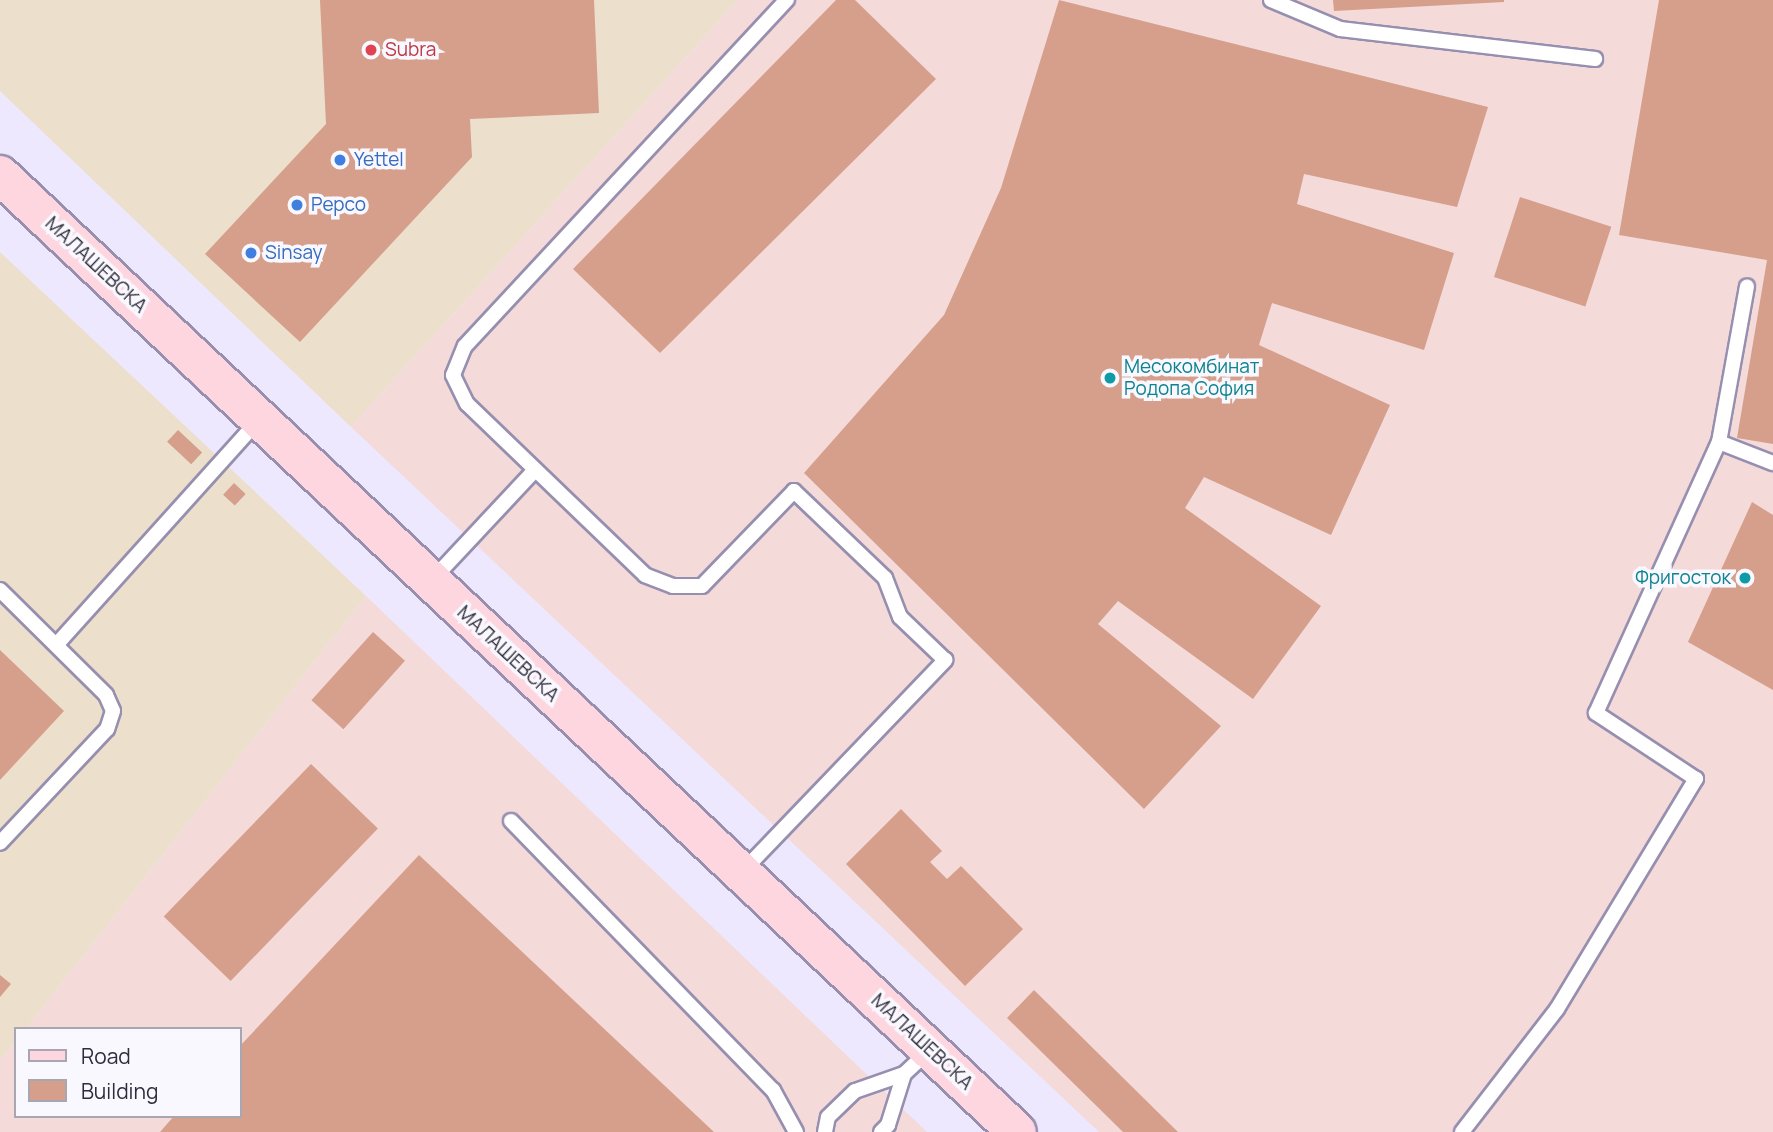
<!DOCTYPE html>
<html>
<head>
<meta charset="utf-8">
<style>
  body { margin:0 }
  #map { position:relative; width:1773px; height:1132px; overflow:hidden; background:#ede8fe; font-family:Manrope,sans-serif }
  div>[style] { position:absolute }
  .commercial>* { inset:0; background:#ece0cc }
  .industrial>* { inset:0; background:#f5dada }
  .building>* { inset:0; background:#d59f8c; transform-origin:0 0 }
  .roads { filter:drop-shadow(2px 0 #968faf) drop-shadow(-2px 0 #968faf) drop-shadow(0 2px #968faf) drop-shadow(0 -2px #968faf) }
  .lane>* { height:14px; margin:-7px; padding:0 7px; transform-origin:7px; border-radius:7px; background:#fff }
  .secondary>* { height:38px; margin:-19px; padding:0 19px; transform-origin:19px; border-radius:19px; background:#fdd6e0 }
  .dots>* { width:19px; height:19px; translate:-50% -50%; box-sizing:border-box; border:4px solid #f9f8ff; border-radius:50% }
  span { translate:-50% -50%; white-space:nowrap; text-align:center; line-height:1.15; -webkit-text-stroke:7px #f9f8ff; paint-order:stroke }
  .health-label { font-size:19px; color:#be3a42 }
  .left { translate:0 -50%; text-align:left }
  .shop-label { font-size:19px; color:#366cbe }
  .street-label { font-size:19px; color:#2f2c39 }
  .culture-label { font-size:19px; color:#0d838f }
  .right { translate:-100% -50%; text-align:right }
  .legend { position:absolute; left:14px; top:1027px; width:228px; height:91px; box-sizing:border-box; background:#f9f8ff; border:2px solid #a8a6b0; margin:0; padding:9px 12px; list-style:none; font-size:21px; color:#2f2c39 }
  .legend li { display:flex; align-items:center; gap:14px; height:35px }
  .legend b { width:35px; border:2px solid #a8a6b0 }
</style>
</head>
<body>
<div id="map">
  <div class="commercial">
    <div style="clip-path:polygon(0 0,738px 0,351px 427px,0 91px)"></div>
    <div style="clip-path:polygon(0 252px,366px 596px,26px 1029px,16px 1029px,16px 1041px,0 1061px)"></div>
  </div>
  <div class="industrial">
    <div style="clip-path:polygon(738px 0,1773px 0,1773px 1132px,1099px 1132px,351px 427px)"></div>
    <div style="clip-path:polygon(366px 596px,927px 1132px,0 1132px,0 1061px,16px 1041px,16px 1116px,240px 1116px,240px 1029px,26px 1029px)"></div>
  </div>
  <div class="building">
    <div style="clip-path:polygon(320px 0,594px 0,599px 113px,470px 119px,472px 157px,300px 342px,205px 254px,326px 124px)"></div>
    <div style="clip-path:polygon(836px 0,855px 0,936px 79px,660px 353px,573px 269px)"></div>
    <div style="clip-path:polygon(1059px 0,1488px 107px,1457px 207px,1304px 174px,1297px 204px,1454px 253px,1424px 350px,1272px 303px,1259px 345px,1390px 405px,1331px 535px,1204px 477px,1185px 508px,1321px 606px,1253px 699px,1118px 601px,1098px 624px,1221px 726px,1144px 809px,804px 473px,944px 315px,1001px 188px)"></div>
    <div style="clip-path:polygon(1333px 0,1504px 0,1504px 2px,1334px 11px)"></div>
    <div style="clip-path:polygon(1659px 0,1773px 0,1773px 444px,1737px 438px,1767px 260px,1619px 235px)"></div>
    <div style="left:1520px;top:197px;width:96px;height:84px;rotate:18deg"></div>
    <div style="left:178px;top:430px;width:33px;height:16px;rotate:43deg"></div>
    <div style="left:234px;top:483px;width:16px;height:16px;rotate:43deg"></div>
    <div style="clip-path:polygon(1752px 502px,1773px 515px,1773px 690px,1688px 642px)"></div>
    <div style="left:373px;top:632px;width:43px;height:92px;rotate:42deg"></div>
    <div style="clip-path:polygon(0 650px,64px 711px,0 780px)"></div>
    <div style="left:311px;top:764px;width:93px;height:212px;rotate:44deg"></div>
    <div style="clip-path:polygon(901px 809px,942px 851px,930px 862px,947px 879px,961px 866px,1023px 929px,965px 986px,846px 864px)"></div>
    <div style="clip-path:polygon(419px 855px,714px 1132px,160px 1132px,174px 1116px,240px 1116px,240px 1046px)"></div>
    <div style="clip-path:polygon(0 975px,11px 984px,0 997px)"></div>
    <div style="clip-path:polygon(1034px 990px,1178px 1132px,1123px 1132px,1007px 1018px)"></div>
  </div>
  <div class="roads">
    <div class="lane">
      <div style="left:1271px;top:0;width:75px;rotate:22.8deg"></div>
      <div style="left:1340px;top:29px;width:257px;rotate:6.7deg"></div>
      <div style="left:1719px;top:442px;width:58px;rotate:21.3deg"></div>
      <div style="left:432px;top:580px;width:151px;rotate:-46.9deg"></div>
      <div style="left:0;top:590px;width:149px;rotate:44.7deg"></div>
      <div style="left:106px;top:695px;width:17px;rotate:66deg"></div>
      <div style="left:113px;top:711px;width:19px;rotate:108deg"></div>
      <div style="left:107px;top:729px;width:156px;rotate:133.2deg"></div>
      <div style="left:57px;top:644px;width:302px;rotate:-48deg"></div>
      <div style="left:511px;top:821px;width:376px;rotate:45.8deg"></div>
      <div style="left:773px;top:1090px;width:48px;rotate:61.3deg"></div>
      <div style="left:742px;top:872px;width:294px;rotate:-46.2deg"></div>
      <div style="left:945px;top:660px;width:62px;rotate:-136.3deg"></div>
      <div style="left:900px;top:617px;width:42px;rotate:-111deg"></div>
      <div style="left:885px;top:578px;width:126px;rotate:-136.3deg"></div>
      <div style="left:794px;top:491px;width:132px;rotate:134.1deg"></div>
      <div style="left:702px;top:586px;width:29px;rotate:180deg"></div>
      <div style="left:673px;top:586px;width:30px;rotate:-159deg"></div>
      <div style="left:645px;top:575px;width:247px;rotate:-136.1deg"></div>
      <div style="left:467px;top:404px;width:32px;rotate:-116deg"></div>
      <div style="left:453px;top:375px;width:31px;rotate:-68deg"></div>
      <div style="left:465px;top:346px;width:473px;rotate:-47.1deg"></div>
      <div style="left:825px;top:1132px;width:15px;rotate:-79deg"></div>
      <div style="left:828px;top:1117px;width:37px;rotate:-44deg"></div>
      <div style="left:855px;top:1091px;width:52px;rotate:-19.1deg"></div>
      <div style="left:904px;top:1074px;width:34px;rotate:-43deg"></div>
      <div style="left:881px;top:1132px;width:10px;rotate:-45deg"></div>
      <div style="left:888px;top:1125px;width:53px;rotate:-72.6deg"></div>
      <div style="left:1462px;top:1132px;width:155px;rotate:-52.3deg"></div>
      <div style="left:1557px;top:1009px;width:269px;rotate:-58.9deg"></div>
      <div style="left:1696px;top:779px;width:120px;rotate:-146.6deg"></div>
      <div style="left:1596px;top:713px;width:298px;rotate:-65.6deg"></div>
      <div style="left:1719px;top:442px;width:158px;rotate:-79.8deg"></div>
    </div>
    <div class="secondary">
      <div style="left:0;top:175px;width:1396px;rotate:43.26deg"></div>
    </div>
  </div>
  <div class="dots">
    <div style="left:371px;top:50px;background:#e0444e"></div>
    <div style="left:340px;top:160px;background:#3f7fe0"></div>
    <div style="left:297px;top:205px;background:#3f7fe0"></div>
    <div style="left:251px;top:253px;background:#3f7fe0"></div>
    <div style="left:1110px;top:378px;background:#0f9aa8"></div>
    <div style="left:1745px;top:578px;background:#0f9aa8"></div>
  </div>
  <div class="health-label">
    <span class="left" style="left:385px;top:50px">Subra</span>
  </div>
  <div class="shop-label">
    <span class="left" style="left:354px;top:160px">Yettel</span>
    <span class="left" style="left:311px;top:205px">Pepco</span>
    <span class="left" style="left:265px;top:253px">Sinsay</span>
  </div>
  <div class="street-label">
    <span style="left:96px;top:265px;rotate:43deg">МАЛАШЕВСКА</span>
    <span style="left:508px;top:654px;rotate:43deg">МАЛАШЕВСКА</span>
    <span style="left:922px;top:1042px;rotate:43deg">МАЛАШЕВСКА</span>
  </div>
  <div class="culture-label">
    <span class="left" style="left:1124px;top:378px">Месокомбинат<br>Родопа София</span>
    <span class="right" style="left:1731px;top:578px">Фригосток</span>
  </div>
  <ul class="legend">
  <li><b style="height:9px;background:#fdd6e0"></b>Road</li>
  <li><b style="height:19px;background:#d59f8c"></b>Building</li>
  </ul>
</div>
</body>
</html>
